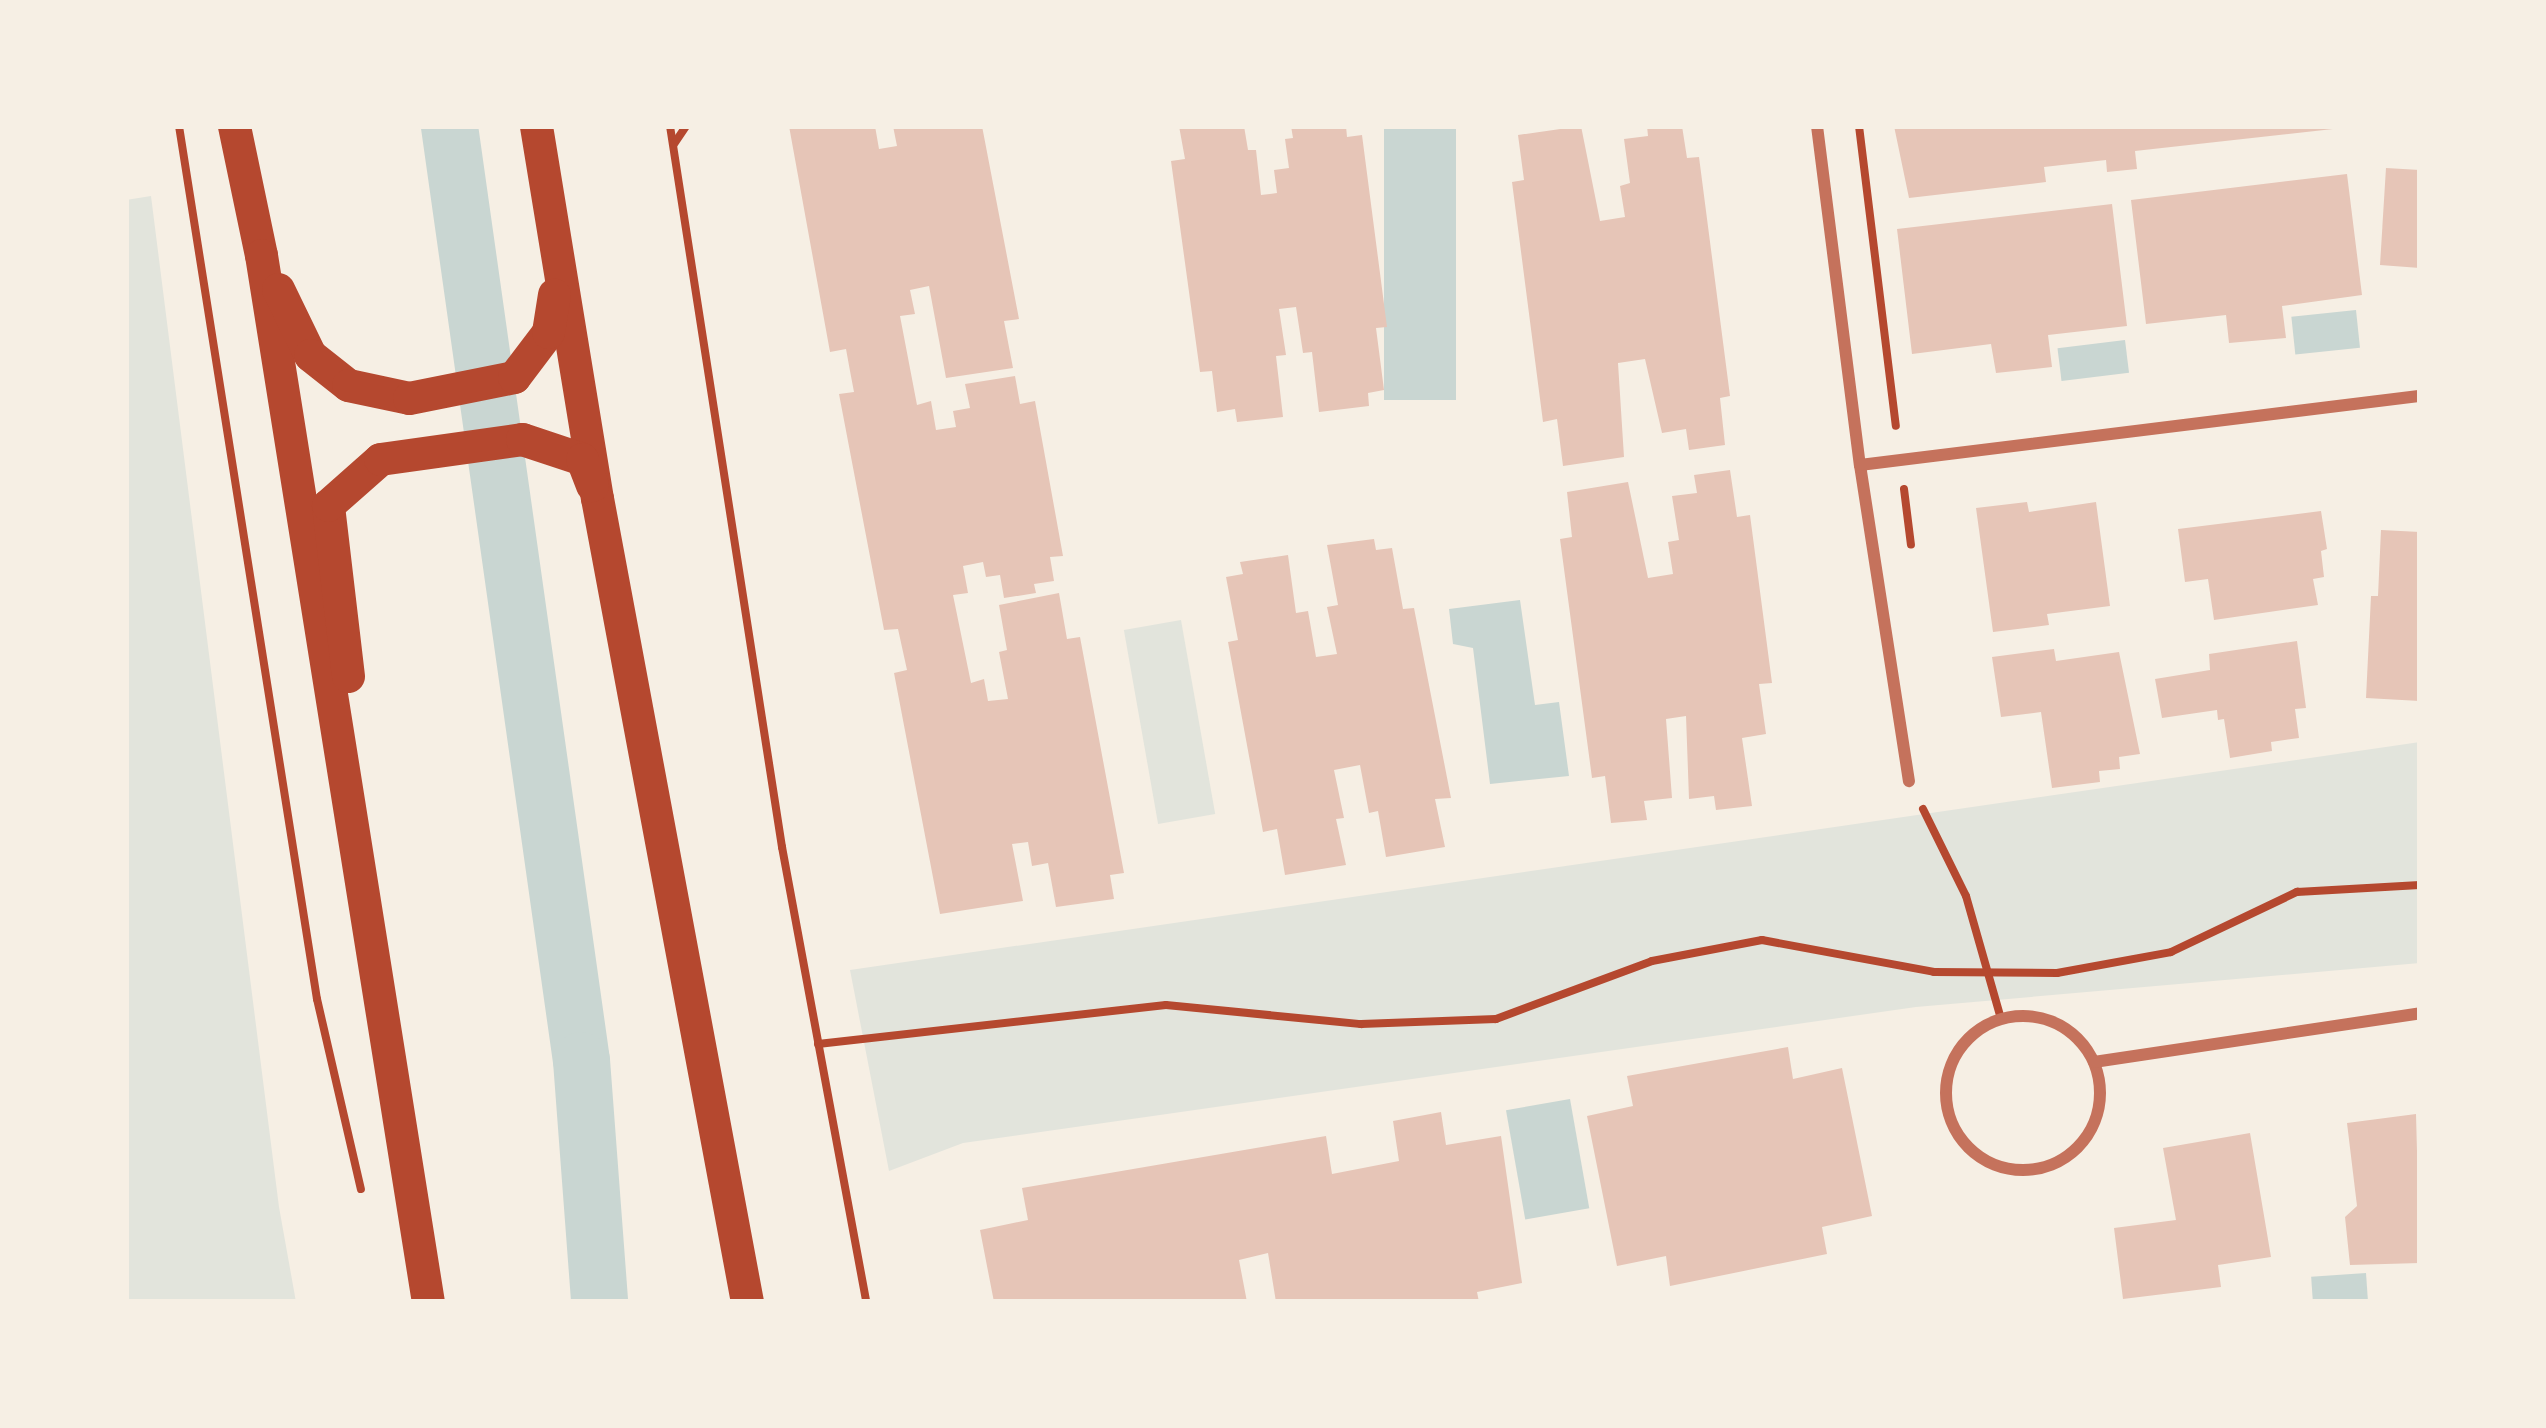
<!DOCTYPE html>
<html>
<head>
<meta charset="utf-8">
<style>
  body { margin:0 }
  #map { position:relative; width:2546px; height:1428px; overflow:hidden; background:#f6efe4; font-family:"Libre Baskerville",serif }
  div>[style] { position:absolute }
  .green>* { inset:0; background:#e2e4dc; transform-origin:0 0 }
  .water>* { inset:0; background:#c9d6d2; transform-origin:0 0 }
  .canal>* { height:57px; margin:-28.5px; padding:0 28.5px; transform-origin:28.5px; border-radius:28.5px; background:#c9d6d2 }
  .building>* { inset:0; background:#e6c5b7 }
  .path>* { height:8px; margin:-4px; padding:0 4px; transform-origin:4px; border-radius:4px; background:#b5482f }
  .minor>* { height:12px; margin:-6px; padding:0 6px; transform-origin:6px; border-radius:6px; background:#c5725c }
  .minor>.ring { margin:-6px; padding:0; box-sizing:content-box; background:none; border:12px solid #c5725c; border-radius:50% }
  .trunk>* { height:33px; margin:-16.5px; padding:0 16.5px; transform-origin:16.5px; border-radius:16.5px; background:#b5482f }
  span { translate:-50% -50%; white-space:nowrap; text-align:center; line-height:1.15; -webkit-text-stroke:10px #f6efe4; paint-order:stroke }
  .frame { position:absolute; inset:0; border:129px solid #f6efe4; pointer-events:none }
</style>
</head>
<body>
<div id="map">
  <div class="green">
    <div style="clip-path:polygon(151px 196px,279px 1207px,296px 1302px,126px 1302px,126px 200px)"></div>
    <div style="left:1181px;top:620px;width:197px;height:58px;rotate:80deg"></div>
    <div style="clip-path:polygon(2420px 742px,2420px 963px,1916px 1007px,963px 1143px,889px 1171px,850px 970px)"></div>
  </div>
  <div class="water">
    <div style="left:1384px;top:126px;width:72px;height:274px"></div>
    <div style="left:2356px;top:310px;width:38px;height:65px;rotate:84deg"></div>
    <div style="left:2125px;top:340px;width:33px;height:68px;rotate:83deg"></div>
    <div style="clip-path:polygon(1520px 600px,1535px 705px,1559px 702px,1569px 776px,1490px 784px,1473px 648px,1453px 644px,1449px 609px)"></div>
    <div style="left:1570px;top:1099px;width:111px;height:65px;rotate:80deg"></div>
    <div style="left:2366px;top:1273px;width:29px;height:55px;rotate:86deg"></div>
  </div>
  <div class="canal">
    <div style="left:449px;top:126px;width:943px;rotate:81.96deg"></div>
    <div style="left:581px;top:1060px;width:243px;rotate:85.7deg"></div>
  </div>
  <div class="building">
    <div style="clip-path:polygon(789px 126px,875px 126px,879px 149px,897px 146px,893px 126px,982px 126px,1019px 319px,1004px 321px,1013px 368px,946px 378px,929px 286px,910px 290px,915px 314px,900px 316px,917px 405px,931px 401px,936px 430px,956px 427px,953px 411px,970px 408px,965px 384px,1015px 376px,1020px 404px,1035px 401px,1063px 556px,1050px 557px,1054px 581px,1034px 584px,1036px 593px,1004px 598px,1000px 575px,986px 577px,983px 562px,963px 566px,968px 593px,953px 595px,971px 683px,984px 679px,988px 701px,1008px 699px,999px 652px,1007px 650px,999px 605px,1059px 593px,1067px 639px,1080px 637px,1124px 873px,1110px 875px,1114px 899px,1056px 907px,1048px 863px,1032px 866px,1028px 842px,1012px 844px,1023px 901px,940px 914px,894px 673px,907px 670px,898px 629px,884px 630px,839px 394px,854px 392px,850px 371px,846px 349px,830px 352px)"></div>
    <div style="clip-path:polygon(1179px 126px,1244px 126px,1248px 150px,1256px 150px,1261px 195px,1277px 193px,1274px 170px,1289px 168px,1285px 139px,1293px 138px,1291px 126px,1346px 126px,1347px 137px,1362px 135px,1387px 327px,1376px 328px,1384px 390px,1368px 393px,1369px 406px,1319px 412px,1312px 352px,1303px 353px,1296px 307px,1279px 309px,1286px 355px,1276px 356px,1283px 417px,1237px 422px,1235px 409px,1217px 412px,1212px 371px,1200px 372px,1171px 161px,1185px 159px)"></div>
    <div style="clip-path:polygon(1581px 126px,1600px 221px,1625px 217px,1620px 186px,1630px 183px,1624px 139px,1648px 136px,1647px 126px,1682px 126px,1687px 158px,1699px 157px,1730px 396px,1720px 398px,1725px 445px,1689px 450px,1686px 429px,1662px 433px,1645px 359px,1618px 363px,1624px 457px,1563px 466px,1557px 419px,1543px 422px,1512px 182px,1524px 180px,1518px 135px)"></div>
    <div style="clip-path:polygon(1894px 126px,2333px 126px,2333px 129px,2135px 151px,2137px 169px,2107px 172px,2106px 160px,2044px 167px,2046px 182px,1909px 198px)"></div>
    <div style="clip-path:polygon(2386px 168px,2420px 170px,2420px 268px,2380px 265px)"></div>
    <div style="clip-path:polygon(2347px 174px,2362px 295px,2282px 306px,2286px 338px,2229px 343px,2226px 315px,2146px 324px,2131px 200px)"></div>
    <div style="clip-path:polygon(2112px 204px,2127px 326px,2048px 335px,2052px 367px,1996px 373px,1991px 344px,1912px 354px,1897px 229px)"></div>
    <div style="clip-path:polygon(1730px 470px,1737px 517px,1750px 515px,1772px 683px,1759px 684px,1766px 734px,1742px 738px,1752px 806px,1716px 810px,1714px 796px,1689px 799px,1686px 716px,1666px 719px,1672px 798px,1644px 801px,1647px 820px,1611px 823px,1605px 776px,1592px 778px,1560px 539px,1572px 537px,1567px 492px,1628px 482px,1648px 578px,1673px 574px,1668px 542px,1679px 540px,1672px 496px,1697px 493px,1694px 475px)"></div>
    <div style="clip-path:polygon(2027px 502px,2029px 512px,2096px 502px,2110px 606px,2047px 614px,2049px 625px,1993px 632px,1976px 508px)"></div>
    <div style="clip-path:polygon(2321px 511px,2327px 549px,2321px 551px,2324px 577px,2313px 579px,2318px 605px,2214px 620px,2208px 579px,2185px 582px,2178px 529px)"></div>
    <div style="clip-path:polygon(2381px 530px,2420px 532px,2420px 701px,2366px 698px,2371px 596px,2378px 596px)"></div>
    <div style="clip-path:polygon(1374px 539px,1376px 550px,1392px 548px,1403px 609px,1414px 608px,1451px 798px,1435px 799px,1445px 847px,1386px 857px,1378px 811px,1369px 813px,1360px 765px,1334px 770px,1344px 818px,1336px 819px,1346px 865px,1285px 875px,1277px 829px,1263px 832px,1228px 642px,1238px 640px,1226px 577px,1243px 574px,1240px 562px,1288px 555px,1296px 613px,1308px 611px,1316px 657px,1337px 654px,1327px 607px,1338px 605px,1327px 545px)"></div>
    <div style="clip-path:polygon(2297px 641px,2306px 708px,2295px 709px,2299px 738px,2271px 742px,2272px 751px,2230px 758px,2224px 719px,2218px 720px,2217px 710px,2162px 718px,2155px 679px,2210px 670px,2209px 654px)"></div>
    <div style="clip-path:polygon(2054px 649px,2056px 661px,2119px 652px,2140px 754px,2119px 757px,2120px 769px,2099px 771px,2100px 782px,2052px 788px,2041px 712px,2001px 717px,1992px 657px)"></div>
    <div style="clip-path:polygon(1788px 1047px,1793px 1079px,1842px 1068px,1872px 1216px,1822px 1227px,1827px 1254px,1670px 1286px,1666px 1256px,1617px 1266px,1587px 1116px,1633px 1106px,1627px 1076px)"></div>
    <div style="clip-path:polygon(1441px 1112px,1446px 1145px,1501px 1136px,1522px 1283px,1477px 1292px,1479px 1302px,1276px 1302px,1268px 1253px,1239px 1260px,1247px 1302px,994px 1302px,980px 1230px,1028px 1220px,1022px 1188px,1326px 1136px,1332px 1174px,1399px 1161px,1393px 1121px)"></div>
    <div style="clip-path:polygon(2416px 1114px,2420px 1263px,2350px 1265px,2345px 1217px,2357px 1206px,2347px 1123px)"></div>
    <div style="clip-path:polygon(2250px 1133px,2271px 1257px,2218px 1265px,2221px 1287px,2123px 1299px,2114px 1228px,2176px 1220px,2163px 1148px)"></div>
  </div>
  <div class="path">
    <div style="left:179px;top:126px;width:884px;rotate:81.02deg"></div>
    <div style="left:317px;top:999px;width:195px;rotate:77deg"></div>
    <div style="left:670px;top:126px;width:730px;rotate:81.17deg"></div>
    <div style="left:782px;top:847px;width:463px;rotate:79.5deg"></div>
    <div style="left:1859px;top:126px;width:302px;rotate:83deg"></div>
    <div style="left:674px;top:144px;width:22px;rotate:-56deg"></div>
    <div style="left:1904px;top:489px;width:56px;rotate:82.9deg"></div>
    <div style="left:1923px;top:809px;width:97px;rotate:63.7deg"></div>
    <div style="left:1966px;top:896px;width:128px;rotate:74.1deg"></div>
    <div style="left:818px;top:1044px;width:350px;rotate:-6.4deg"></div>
    <div style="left:1166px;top:1005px;width:196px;rotate:5.6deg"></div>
    <div style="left:1361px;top:1024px;width:135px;rotate:-2.1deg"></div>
    <div style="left:1496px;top:1019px;width:166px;rotate:-20.4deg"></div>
    <div style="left:1652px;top:961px;width:112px;rotate:-10.8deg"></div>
    <div style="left:1762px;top:940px;width:175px;rotate:10.5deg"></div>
    <div style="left:1934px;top:972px;width:123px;rotate:0.5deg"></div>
    <div style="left:2057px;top:973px;width:116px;rotate:-10.4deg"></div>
    <div style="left:2171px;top:952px;width:140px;rotate:-25.5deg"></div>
    <div style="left:2297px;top:892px;width:123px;rotate:-3.3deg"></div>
  </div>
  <div class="minor">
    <div style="left:1817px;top:126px;width:342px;rotate:82.8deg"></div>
    <div style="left:1860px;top:465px;width:320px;rotate:81.2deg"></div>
    <div style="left:1860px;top:465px;width:563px;rotate:-7.04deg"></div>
    <div class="ring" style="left:1946px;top:1016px;width:142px;height:142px"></div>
    <div style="left:2094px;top:1062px;width:330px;rotate:-8.5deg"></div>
  </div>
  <div class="trunk">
    <div style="left:234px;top:126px;width:132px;rotate:78.2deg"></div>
    <div style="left:261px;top:255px;width:1060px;rotate:80.94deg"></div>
    <div style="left:536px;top:126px;width:377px;rotate:80.7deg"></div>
    <div style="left:597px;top:498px;width:818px;rotate:79.43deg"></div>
    <div style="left:278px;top:289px;width:73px;rotate:64.1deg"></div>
    <div style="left:310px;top:355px;width:48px;rotate:38.3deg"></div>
    <div style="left:348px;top:385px;width:62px;rotate:12deg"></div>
    <div style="left:409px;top:398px;width:107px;rotate:-11.3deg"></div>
    <div style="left:514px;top:377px;width:56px;rotate:-52.9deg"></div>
    <div style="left:548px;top:332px;width:38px;rotate:-81deg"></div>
    <div style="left:348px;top:676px;width:172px;rotate:-96.7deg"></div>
    <div style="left:328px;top:505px;width:69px;rotate:-41.5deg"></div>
    <div style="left:380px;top:459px;width:143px;rotate:-8deg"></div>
    <div style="left:522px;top:439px;width:63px;rotate:18.4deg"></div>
    <div style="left:582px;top:459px;width:28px;rotate:69deg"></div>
  </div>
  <div class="frame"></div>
</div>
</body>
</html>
